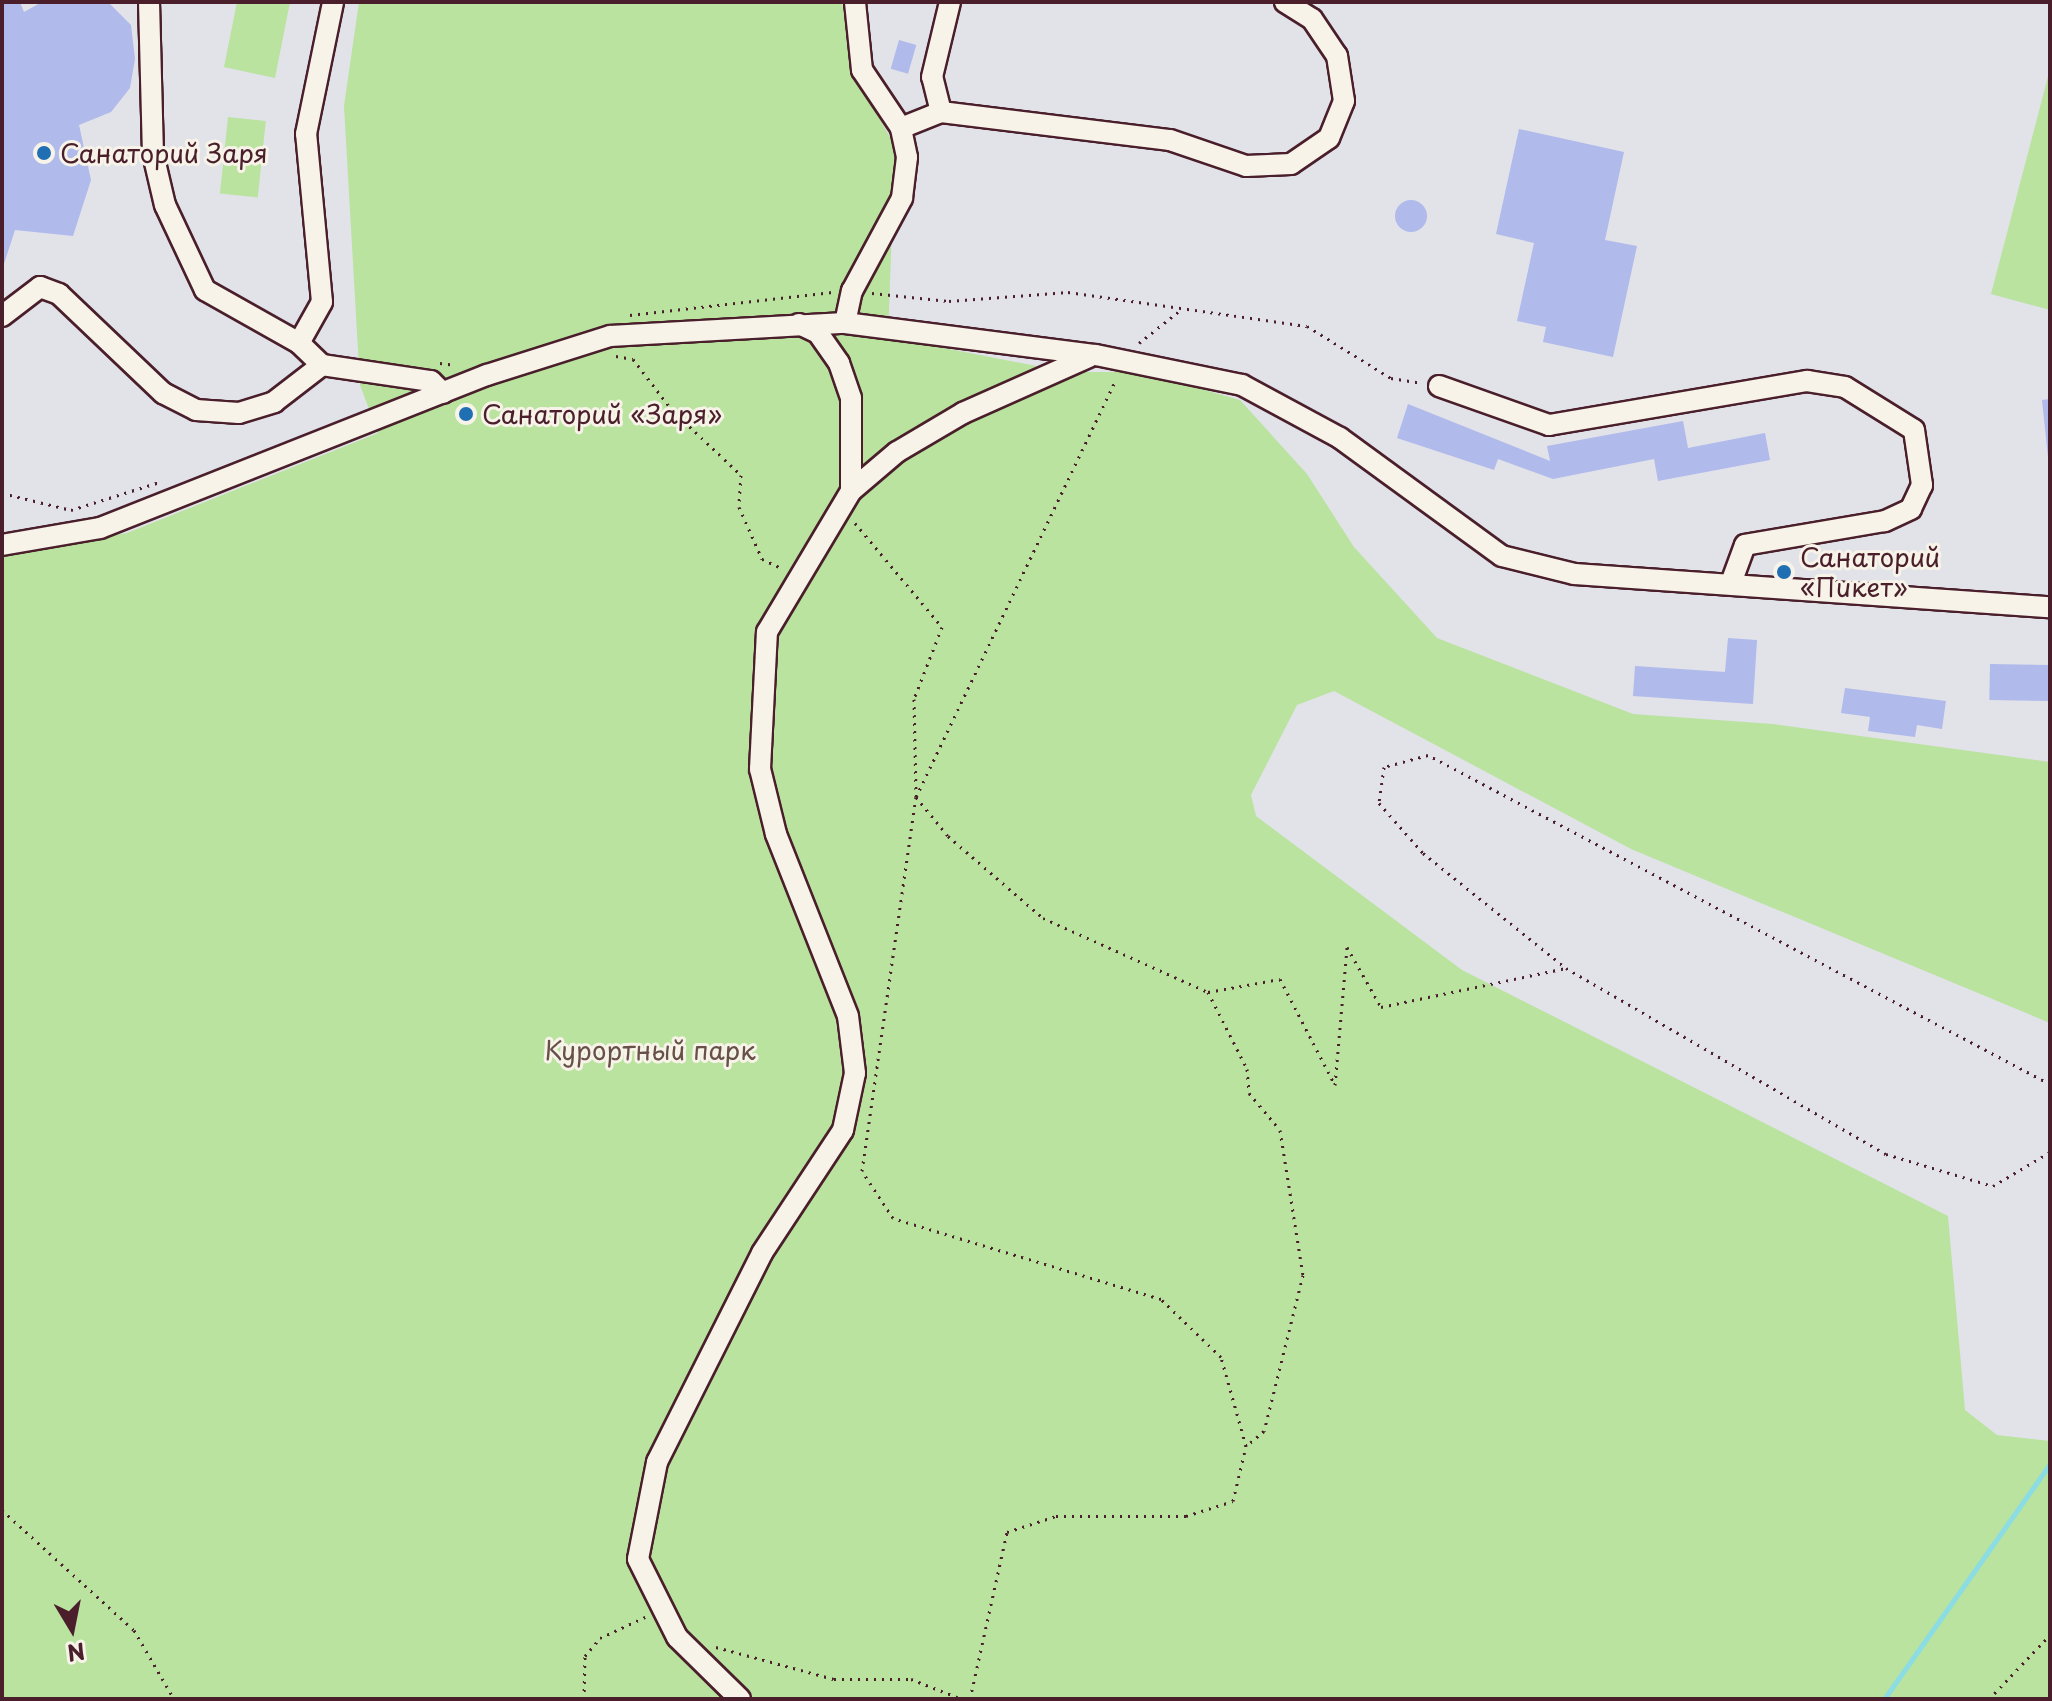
<!DOCTYPE html>
<html>
<head>
<meta charset="utf-8">
<style>
  body { margin:0 }
  #map { position:relative; width:2052px; height:1701px; overflow:hidden; background:#e2e2e9; font-family:"Playpen Sans",sans-serif }
  div>[style] { position:absolute }
  .green>* { inset:0; background:#b9e39f; transform-origin:0 0 }
  .stream>* { height:5px; margin:-2.5px; padding:0 2.5px; transform-origin:2.5px; border-radius:2.5px; background:#8bdde3 }
  .building>* { inset:0; background:#b0baeb; transform-origin:0 0 }
  .round { border-radius:50% }
  .path>* { height:3px; margin-top:-1.5px; transform-origin:0; background:repeating-linear-gradient(90deg,#4a1f2b 0 2px,transparent 0 8px) }
  .roads { filter:drop-shadow(2px 0 #4a1f2b) drop-shadow(-2px 0 #4a1f2b) drop-shadow(0 2px #4a1f2b) drop-shadow(0 -2px #4a1f2b) }
  .minor>* { height:20px; margin:-10px; padding:0 10px; transform-origin:10px; border-radius:10px; background:#f7f3e8 }
  .dots>* { width:22px; height:22px; translate:-50% -50%; box-sizing:border-box; border:4px solid #f7f3e8; border-radius:50% }
  span { translate:-50% -50%; white-space:nowrap; text-align:center; line-height:1.15; -webkit-text-stroke:6px #f7f3e8; paint-order:stroke }
  .poi-label { font-size:26px; color:#4a1f2b }
  .left { translate:0 -50%; text-align:left }
  .park-label { font-size:26px; color:#665048 }
  .frame { position:absolute; inset:0; border:4px solid #4a1f2b; pointer-events:none }
  .north { position:absolute; left:32px; top:1589px; width:80px; height:80px; -webkit-text-stroke:6px #f7f3e8; paint-order:stroke; rotate:170deg; font-size:22px; font-weight:700; line-height:32px; text-align:center; color:#4a1f2b }
  .north::after { content:''; display:block; margin:auto; width:28px; height:36px; background:#4a1f2b; clip-path:polygon(50% 0,100% 100%,50% 72%,0 100%) }
</style>
</head>
<body>
<div id="map">
  <div class="green">
    <div style="clip-path:polygon(237px 2px,290px 2px,275px 78px,224px 67px)"></div>
    <div style="clip-path:polygon(359px 2px,842px 2px,853px 72px,895px 146px,888px 337px,1067px 372px,1141px 372px,1240px 400px,1307px 474px,1354px 547px,1437px 638px,1633px 714px,1773px 724px,2050px 762px,2050px 1023px,1631px 849px,1334px 691px,1297px 705px,1251px 795px,1256px 816px,1462px 970px,1948px 1216px,1965px 1410px,1997px 1435px,2050px 1441px,2050px 1699px,2px 1699px,2px 554px,127px 533px,378px 433px,360px 385px,344px 106px)"></div>
    <div style="clip-path:polygon(2050px 69px,2050px 310px,1991px 294px)"></div>
    <div style="left:228px;top:117px;width:38px;height:77px;rotate:6deg"></div>
  </div>
  <div class="stream">
    <div style="left:1884px;top:1699px;width:288px;rotate:-54.8deg"></div>
  </div>
  <div class="building">
    <div style="clip-path:polygon(2px 2px,20px 2px,24px 12px,42px 2px,108px 2px,131px 25px,135px 59px,130px 88px,111px 112px,79px 125px,91px 180px,73px 236px,15px 230px,3px 267px)"></div>
    <div style="left:899px;top:40px;width:18px;height:30px;rotate:16deg"></div>
    <div style="clip-path:polygon(1519px 129px,1624px 152px,1605px 240px,1637px 246px,1613px 357px,1543px 342px,1546px 327px,1517px 321px,1534px 243px,1496px 234px)"></div>
    <div class="round" style="left:1395px;top:200px;width:32px;height:32px"></div>
    <div style="clip-path:polygon(2050px 399px,2050px 457px,2048px 457px,2042px 400px)"></div>
    <div style="clip-path:polygon(1408px 404px,1550px 461px,1547px 446px,1683px 421px,1688px 448px,1765px 433px,1770px 460px,1658px 481px,1654px 459px,1553px 479px,1498px 459px,1494px 470px,1397px 438px)"></div>
    <div style="clip-path:polygon(1728px 638px,1757px 640px,1753px 704px,1633px 696px,1635px 666px,1725px 672px)"></div>
    <div style="left:1990px;top:664px;width:60px;height:36px;rotate:1deg"></div>
    <div style="clip-path:polygon(1845px 688px,1946px 701px,1942px 729px,1917px 725px,1915px 737px,1868px 731px,1870px 717px,1841px 713px)"></div>
  </div>
  <div class="path">
    <div style="left:872px;top:293px;width:77px;rotate:5.9deg"></div>
    <div style="left:949px;top:301px;width:119px;rotate:-4.3deg"></div>
    <div style="left:1068px;top:292px;width:241px;rotate:8.1deg"></div>
    <div style="left:1307px;top:326px;width:99px;rotate:31.8deg"></div>
    <div style="left:1391px;top:378px;width:30px;rotate:9deg"></div>
    <div style="left:630px;top:315px;width:204px;rotate:-6.5deg"></div>
    <div style="left:1139px;top:343px;width:50px;rotate:-38.5deg"></div>
    <div style="left:616px;top:356px;width:17px;rotate:10deg"></div>
    <div style="left:633px;top:359px;width:64px;rotate:52.6deg"></div>
    <div style="left:672px;top:410px;width:95px;rotate:43.3deg"></div>
    <div style="left:741px;top:475px;width:32px;rotate:94deg"></div>
    <div style="left:739px;top:507px;width:57px;rotate:66.1deg"></div>
    <div style="left:762px;top:559px;width:23px;rotate:25deg"></div>
    <div style="left:440px;top:363px;width:16px;rotate:7deg"></div>
    <div style="left:2px;top:493px;width:71px;rotate:13.8deg"></div>
    <div style="left:71px;top:510px;width:93px;rotate:-17.5deg"></div>
    <div style="left:855px;top:523px;width:136px;rotate:50.1deg"></div>
    <div style="left:942px;top:627px;width:77px;rotate:111.3deg"></div>
    <div style="left:914px;top:699px;width:98px;rotate:88.8deg"></div>
    <div style="left:916px;top:797px;width:50px;rotate:50.6deg"></div>
    <div style="left:948px;top:836px;width:125px;rotate:40.8deg"></div>
    <div style="left:1043px;top:918px;width:181px;rotate:24.2deg"></div>
    <div style="left:1208px;top:992px;width:86px;rotate:63.1deg"></div>
    <div style="left:1247px;top:1069px;width:24px;rotate:85deg"></div>
    <div style="left:1249px;top:1093px;width:48px;rotate:50deg"></div>
    <div style="left:1280px;top:1130px;width:147px;rotate:81deg"></div>
    <div style="left:1303px;top:1275px;width:161px;rotate:104deg"></div>
    <div style="left:1264px;top:1431px;width:23px;rotate:140deg"></div>
    <div style="left:1208px;top:992px;width:73px;rotate:-10.2deg"></div>
    <div style="left:1280px;top:979px;width:119px;rotate:62.6deg"></div>
    <div style="left:1335px;top:1085px;width:139px;rotate:-85deg"></div>
    <div style="left:1347px;top:947px;width:69px;rotate:60.5deg"></div>
    <div style="left:1381px;top:1007px;width:189px;rotate:-11.9deg"></div>
    <div style="left:2050px;top:1084px;width:704px;rotate:-152.12deg"></div>
    <div style="left:1428px;top:755px;width:46px;rotate:164.7deg"></div>
    <div style="left:1384px;top:767px;width:36px;rotate:98deg"></div>
    <div style="left:1379px;top:803px;width:67px;rotate:48.7deg"></div>
    <div style="left:1423px;top:853px;width:184px;rotate:38.8deg"></div>
    <div style="left:1566px;top:968px;width:370px;rotate:30.2deg"></div>
    <div style="left:1886px;top:1154px;width:112px;rotate:16.7deg"></div>
    <div style="left:1993px;top:1186px;width:66px;rotate:-30.8deg"></div>
    <div style="left:2px;top:1510px;width:178px;rotate:42.3deg"></div>
    <div style="left:134px;top:1630px;width:80px;rotate:59.9deg"></div>
    <div style="left:716px;top:1647px;width:122px;rotate:15.2deg"></div>
    <div style="left:834px;top:1679px;width:77px"></div>
    <div style="left:911px;top:1679px;width:55px;rotate:21.4deg"></div>
    <div style="left:584px;top:1699px;width:43px;rotate:-88.7deg"></div>
    <div style="left:585px;top:1656px;width:23px;rotate:-50deg"></div>
    <div style="left:600px;top:1638px;width:50px;rotate:-25deg"></div>
    <div style="left:970px;top:1699px;width:171px;rotate:-77.5deg"></div>
    <div style="left:1007px;top:1532px;width:52px;rotate:-18.1deg"></div>
    <div style="left:1056px;top:1516px;width:130px"></div>
    <div style="left:1186px;top:1516px;width:49px;rotate:-17.7deg"></div>
    <div style="left:1233px;top:1501px;width:57px;rotate:-76.7deg"></div>
    <div style="left:1246px;top:1446px;width:92px;rotate:-105.7deg"></div>
    <div style="left:1221px;top:1357px;width:83px;rotate:-136deg"></div>
    <div style="left:1161px;top:1299px;width:280px;rotate:-163.2deg"></div>
    <div style="left:893px;top:1218px;width:56px;rotate:-123.4deg"></div>
    <div style="left:862px;top:1171px;width:378px;rotate:-81.8deg"></div>
    <div style="left:916px;top:797px;width:463px;rotate:-64.4deg"></div>
    <div style="left:1989px;top:1699px;width:88px;rotate:-46.4deg"></div>
  </div>
  <div class="roads">
    <div class="minor">
      <div style="left:149px;top:2px;width:152px;rotate:88.5deg"></div>
      <div style="left:153px;top:154px;width:52px;rotate:76.8deg"></div>
      <div style="left:165px;top:205px;width:94px;rotate:64.8deg"></div>
      <div style="left:205px;top:290px;width:108px;rotate:29.4deg"></div>
      <div style="left:299px;top:343px;width:32px;rotate:44deg"></div>
      <div style="left:322px;top:365px;width:110px;rotate:8.4deg"></div>
      <div style="left:431px;top:381px;width:17px;rotate:45deg"></div>
      <div style="left:941px;top:112px;width:36px;rotate:-104deg"></div>
      <div style="left:932px;top:77px;width:77px;rotate:-76.5deg"></div>
      <div style="left:901px;top:128px;width:43px;rotate:-21.8deg"></div>
      <div style="left:941px;top:112px;width:231px;rotate:7deg"></div>
      <div style="left:1170px;top:140px;width:80px;rotate:18.9deg"></div>
      <div style="left:1246px;top:166px;width:45px;rotate:-2.5deg"></div>
      <div style="left:1291px;top:164px;width:46px;rotate:-34.4deg"></div>
      <div style="left:1329px;top:138px;width:40px;rotate:-68deg"></div>
      <div style="left:1344px;top:101px;width:46px;rotate:-98.8deg"></div>
      <div style="left:1337px;top:56px;width:45px;rotate:-124deg"></div>
      <div style="left:1312px;top:19px;width:32px;rotate:-148deg"></div>
      <div style="left:2px;top:316px;width:48px;rotate:-37.3deg"></div>
      <div style="left:40px;top:287px;width:20px;rotate:20deg"></div>
      <div style="left:59px;top:294px;width:144px;rotate:43.6deg"></div>
      <div style="left:163px;top:393px;width:37px;rotate:27deg"></div>
      <div style="left:196px;top:410px;width:43px;rotate:4deg"></div>
      <div style="left:239px;top:413px;width:37px;rotate:-17deg"></div>
      <div style="left:274px;top:402px;width:61px;rotate:-37.6deg"></div>
      <div style="left:845px;top:323px;width:33px;rotate:-78deg"></div>
      <div style="left:852px;top:291px;width:106px;rotate:-61.7deg"></div>
      <div style="left:902px;top:198px;width:41px;rotate:-83deg"></div>
      <div style="left:907px;top:157px;width:30px;rotate:-102deg"></div>
      <div style="left:901px;top:128px;width:70px;rotate:-123.9deg"></div>
      <div style="left:862px;top:70px;width:68px;rotate:-95.9deg"></div>
      <div style="left:799px;top:324px;width:21px;rotate:25deg"></div>
      <div style="left:818px;top:333px;width:37px;rotate:55deg"></div>
      <div style="left:839px;top:363px;width:37px;rotate:71deg"></div>
      <div style="left:851px;top:398px;width:93px;rotate:90deg"></div>
      <div style="left:299px;top:343px;width:47px;rotate:-60.7deg"></div>
      <div style="left:322px;top:302px;width:169px;rotate:-95.4deg"></div>
      <div style="left:306px;top:134px;width:135px;rotate:-78.4deg"></div>
      <div style="left:1439px;top:386px;width:117px;rotate:19.5deg"></div>
      <div style="left:1549px;top:425px;width:262px;rotate:-9.7deg"></div>
      <div style="left:1807px;top:381px;width:38px;rotate:9deg"></div>
      <div style="left:1845px;top:387px;width:81px;rotate:31.9deg"></div>
      <div style="left:1914px;top:430px;width:56px;rotate:81.7deg"></div>
      <div style="left:1922px;top:485px;width:26px;rotate:115deg"></div>
      <div style="left:1911px;top:509px;width:29px;rotate:155deg"></div>
      <div style="left:1885px;top:521px;width:142px;rotate:170.3deg"></div>
      <div style="left:1745px;top:545px;width:40px;rotate:110.2deg"></div>
      <div style="left:2px;top:545px;width:99px;rotate:-9.8deg"></div>
      <div style="left:100px;top:528px;width:416px;rotate:-21.6deg"></div>
      <div style="left:487px;top:375px;width:129px;rotate:-17.6deg"></div>
      <div style="left:610px;top:336px;width:235px;rotate:-3.2deg"></div>
      <div style="left:845px;top:323px;width:253px;rotate:7.3deg"></div>
      <div style="left:1096px;top:355px;width:149px;rotate:11.6deg"></div>
      <div style="left:1242px;top:385px;width:111px;rotate:28.4deg"></div>
      <div style="left:1340px;top:438px;width:200px;rotate:36.1deg"></div>
      <div style="left:1502px;top:556px;width:74px;rotate:14deg"></div>
      <div style="left:1574px;top:574px;width:477px;rotate:4deg"></div>
      <div style="left:740px;top:1699px;width:88px;rotate:-135.5deg"></div>
      <div style="left:677px;top:1637px;width:87px;rotate:-116.6deg"></div>
      <div style="left:638px;top:1559px;width:99px;rotate:-78.9deg"></div>
      <div style="left:657px;top:1462px;width:234px;rotate:-63.3deg"></div>
      <div style="left:762px;top:1253px;width:147px;rotate:-56.6deg"></div>
      <div style="left:843px;top:1130px;width:58px;rotate:-78.1deg"></div>
      <div style="left:855px;top:1073px;width:57px;rotate:-97deg"></div>
      <div style="left:848px;top:1016px;width:196px;rotate:-111.6deg"></div>
      <div style="left:776px;top:834px;width:67px;rotate:-103.8deg"></div>
      <div style="left:760px;top:769px;width:137px;rotate:-87.1deg"></div>
      <div style="left:767px;top:632px;width:164px;rotate:-59.2deg"></div>
      <div style="left:851px;top:491px;width:60px;rotate:-40.3deg"></div>
      <div style="left:897px;top:452px;width:77px;rotate:-30.6deg"></div>
      <div style="left:963px;top:413px;width:138px;rotate:-24deg"></div>
    </div>
  </div>
  <div class="dots">
    <div style="left:44px;top:153px;background:#1f6fb2"></div>
    <div style="left:466px;top:414px;background:#1f6fb2"></div>
    <div style="left:1784px;top:572px;background:#1f6fb2"></div>
  </div>
  <div class="poi-label">
    <span class="left" style="left:60px;top:153px">Санаторий Заря</span>
    <span class="left" style="left:482px;top:414px">Санаторий «Заря»</span>
    <span class="left" style="left:1800px;top:572px">Санаторий<br>«Пикет»</span>
  </div>
  <div class="park-label">
    <span style="left:650px;top:1050px">Курортный парк</span>
  </div>
  <div class="frame"></div>
  <div class="north">N</div>
</div>
</body>
</html>
